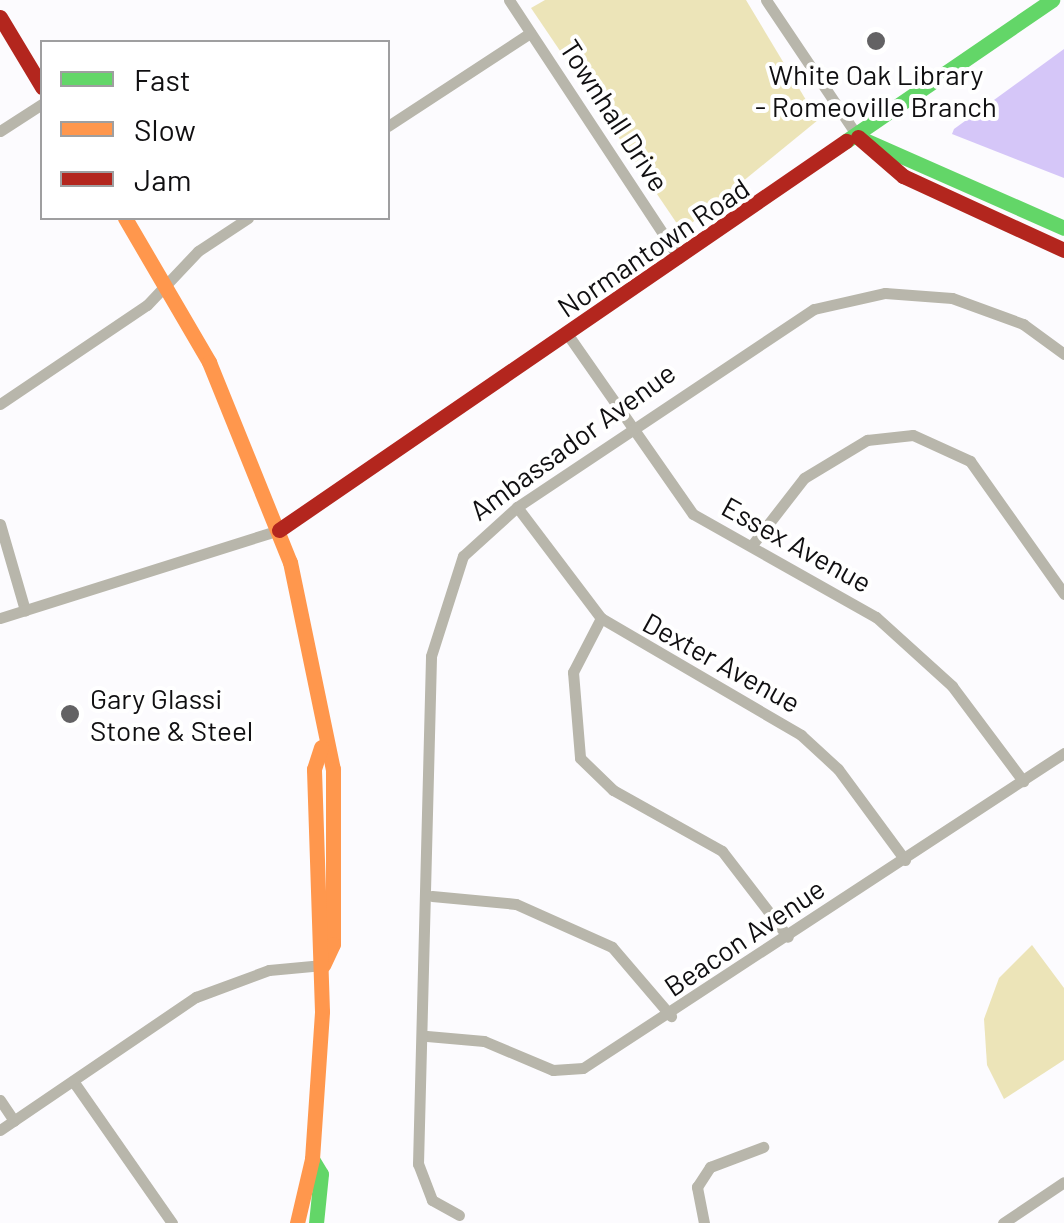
<!DOCTYPE html>
<html>
<head>
<meta charset="utf-8">
<style>
  body { margin:0 }
  #map { position:relative; width:1064px; height:1223px; overflow:hidden; background:#fcfbfe; font-family:Barlow,sans-serif }
  div>[style] { position:absolute }
  .green>* { inset:0; background:#ece4b8 }
  .water>* { inset:0; background:#d5c6f8 }
  .street>* { height:11px; margin:-5.5px; padding:0 5.5px; transform-origin:5.5px; border-radius:5.5px; background:#b8b6ab }
  .fast>* { height:15px; margin:-7.5px; padding:0 7.5px; transform-origin:7.5px; border-radius:7.5px; background:#63d668 }
  .slow>* { height:15px; margin:-7.5px; padding:0 7.5px; transform-origin:7.5px; border-radius:7.5px; background:#ff974d }
  .jam>* { height:15px; margin:-7.5px; padding:0 7.5px; transform-origin:7.5px; border-radius:7.5px; background:#b3261e }
  .dots>* { width:28px; height:28px; translate:-50% -50%; box-sizing:border-box; border:5px solid #fff; border-radius:50% }
  span { translate:-50% -50%; white-space:nowrap; text-align:center; line-height:1.15; -webkit-text-stroke:8px #fff; paint-order:stroke }
  .poi-label { font-size:28px; color:#100f11 }
  .left { translate:0 -50%; text-align:left }
  .street-label { font-size:28px; color:#100f11 }
  .legend { position:absolute; left:40px; top:40px; width:350px; height:180px; box-sizing:border-box; background:#fff; border:2px solid #9f9fa0; margin:0; padding:12px 18px; list-style:none; font-size:30px; color:#100f11 }
  .legend li { display:flex; align-items:center; gap:20px; height:50px }
  .legend b { width:50px; border:2px solid #9f9fa0 }
</style>
</head>
<body>
<div id="map">
  <div class="green">
    <div style="clip-path:polygon(545px 0,746px 0,818px 120px,682px 231px,531px 8px)"></div>
    <div style="clip-path:polygon(1032px 945px,1064px 988px,1064px 1060px,1004px 1099px,987px 1065px,984px 1019px,999px 978px)"></div>
  </div>
  <div class="water">
    <div style="clip-path:polygon(1064px 49px,1064px 178px,952px 134px,954px 129px)"></div>
  </div>
  <div class="street">
    <div style="left:509px;top:0;width:309px;rotate:56.6deg"></div>
    <div style="left:766px;top:0;width:165px;rotate:56.1deg"></div>
    <div style="left:388px;top:126px;width:170px;rotate:-33.2deg"></div>
    <div style="left:0;top:131px;width:50px;rotate:-32.7deg"></div>
    <div style="left:568px;top:335px;width:218px;rotate:55.1deg"></div>
    <div style="left:693px;top:514px;width:210px;rotate:29.4deg"></div>
    <div style="left:876px;top:617px;width:103px;rotate:42.2deg"></div>
    <div style="left:952px;top:686px;width:119px;rotate:53.2deg"></div>
    <div style="left:0;top:404px;width:177px;rotate:-34deg"></div>
    <div style="left:147px;top:305px;width:74px;rotate:-46.6deg"></div>
    <div style="left:198px;top:251px;width:60px;rotate:-33.4deg"></div>
    <div style="left:517px;top:507px;width:139px;rotate:52.9deg"></div>
    <div style="left:601px;top:618px;width:232px;rotate:30.3deg"></div>
    <div style="left:801px;top:735px;width:50px;rotate:42.6deg"></div>
    <div style="left:838px;top:769px;width:113px;rotate:53.6deg"></div>
    <div style="left:0;top:524px;width:90px;rotate:73.8deg"></div>
    <div style="left:752px;top:545px;width:85px;rotate:-52.2deg"></div>
    <div style="left:804px;top:478px;width:74px;rotate:-31.1deg"></div>
    <div style="left:867px;top:440px;width:46px;rotate:-6.2deg"></div>
    <div style="left:913px;top:435px;width:63px;rotate:24.5deg"></div>
    <div style="left:970px;top:461px;width:163px;rotate:54.7deg"></div>
    <div style="left:0;top:618px;width:293px;rotate:-17.5deg"></div>
    <div style="left:601px;top:618px;width:61px;rotate:117.4deg"></div>
    <div style="left:573px;top:672px;width:86px;rotate:85.3deg"></div>
    <div style="left:580px;top:758px;width:46px;rotate:44.1deg"></div>
    <div style="left:613px;top:790px;width:125px;rotate:29.2deg"></div>
    <div style="left:722px;top:851px;width:108px;rotate:52.5deg"></div>
    <div style="left:432px;top:896px;width:84px;rotate:5.4deg"></div>
    <div style="left:516px;top:904px;width:105px;rotate:24.1deg"></div>
    <div style="left:612px;top:947px;width:91px;rotate:49.5deg"></div>
    <div style="left:427px;top:1036px;width:57px;rotate:5deg"></div>
    <div style="left:484px;top:1041px;width:75px;rotate:22.8deg"></div>
    <div style="left:553px;top:1070px;width:30px;rotate:-4deg"></div>
    <div style="left:583px;top:1068px;width:575px;rotate:-33.22deg"></div>
    <div style="left:73px;top:1081px;width:173px;rotate:55.1deg"></div>
    <div style="left:0;top:1100px;width:25px;rotate:56deg"></div>
    <div style="left:0;top:1130px;width:237px;rotate:-34.2deg"></div>
    <div style="left:196px;top:997px;width:78px;rotate:-20.3deg"></div>
    <div style="left:269px;top:970px;width:54px;rotate:-5.3deg"></div>
    <div style="left:459px;top:1215px;width:31px;rotate:-151deg"></div>
    <div style="left:432px;top:1200px;width:39px;rotate:-111deg"></div>
    <div style="left:418px;top:1164px;width:508px;rotate:-88.53deg"></div>
    <div style="left:431px;top:656px;width:105px;rotate:-72.3deg"></div>
    <div style="left:463px;top:556px;width:73px;rotate:-42.2deg"></div>
    <div style="left:517px;top:507px;width:357px;rotate:-33.7deg"></div>
    <div style="left:814px;top:309px;width:73px;rotate:-12.7deg"></div>
    <div style="left:885px;top:293px;width:67px;rotate:4.3deg"></div>
    <div style="left:952px;top:298px;width:76px;rotate:20.1deg"></div>
    <div style="left:1023px;top:324px;width:51px;rotate:36.2deg"></div>
    <div style="left:704px;top:1223px;width:37px;rotate:-101deg"></div>
    <div style="left:697px;top:1187px;width:24px;rotate:-57deg"></div>
    <div style="left:710px;top:1167px;width:57px;rotate:-20.7deg"></div>
    <div style="left:1003px;top:1223px;width:73px;rotate:-33.9deg"></div>
  </div>
  <div class="fast">
    <div style="left:858px;top:137px;width:225px;rotate:23.8deg"></div>
    <div style="left:846px;top:141px;width:250px;rotate:-34.4deg"></div>
    <div style="left:312px;top:1159px;width:17px;rotate:59deg"></div>
    <div style="left:321px;top:1174px;width:49px;rotate:95.8deg"></div>
  </div>
  <div class="slow">
    <div style="left:125px;top:218px;width:167px;rotate:59.7deg"></div>
    <div style="left:209px;top:362px;width:216px;rotate:68deg"></div>
    <div style="left:290px;top:562px;width:211px;rotate:78.3deg"></div>
    <div style="left:333px;top:769px;width:175px;rotate:90deg"></div>
    <div style="left:333px;top:944px;width:23px;rotate:115deg"></div>
    <div style="left:297px;top:1223px;width:66px;rotate:-76.8deg"></div>
    <div style="left:312px;top:1159px;width:148px;rotate:-86.1deg"></div>
    <div style="left:322px;top:1011px;width:242px;rotate:-91.9deg"></div>
    <div style="left:314px;top:769px;width:23px;rotate:-72deg"></div>
  </div>
  <div class="jam">
    <div style="left:0;top:17px;width:82px;rotate:59deg"></div>
    <div style="left:858px;top:137px;width:60px;rotate:40.9deg"></div>
    <div style="left:903px;top:176px;width:177px;rotate:24.7deg"></div>
    <div style="left:279px;top:530px;width:688px;rotate:-34.45deg"></div>
  </div>
  <div class="dots">
    <div style="left:876px;top:41px;background:#636264"></div>
    <div style="left:70px;top:714px;background:#636264"></div>
  </div>
  <div class="poi-label">
    <span style="left:876px;top:90px">White Oak Library<br>- Romeoville Branch</span>
    <span class="left" style="left:90px;top:714px">Gary Glassi<br>Stone &amp; Steel</span>
  </div>
  <div class="street-label">
    <span style="left:615px;top:115px;rotate:57deg">Townhall Drive</span>
    <span style="left:653px;top:247px;rotate:-34deg">Normantown Road</span>
    <span style="left:572px;top:441px;rotate:-36deg">Ambassador Avenue</span>
    <span style="left:797px;top:544px;rotate:29deg">Essex Avenue</span>
    <span style="left:722px;top:662px;rotate:29deg">Dexter Avenue</span>
    <span style="left:744px;top:937px;rotate:-34deg">Beacon Avenue</span>
  </div>
  <ul class="legend">
  <li><b style="height:12px;background:#63d668"></b>Fast</li>
  <li><b style="height:12px;background:#ff974d"></b>Slow</li>
  <li><b style="height:12px;background:#b3261e"></b>Jam</li>
  </ul>
</div>
</body>
</html>
